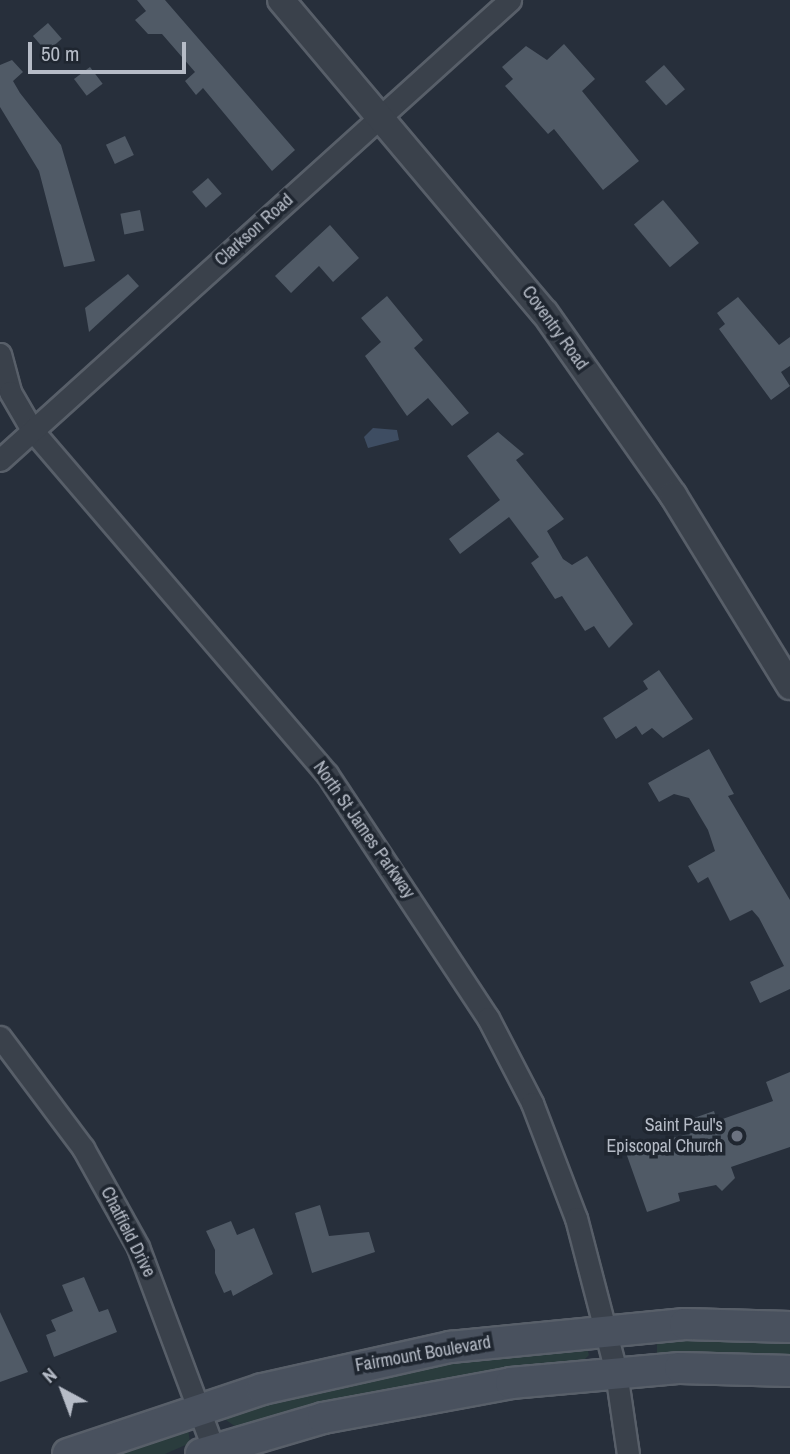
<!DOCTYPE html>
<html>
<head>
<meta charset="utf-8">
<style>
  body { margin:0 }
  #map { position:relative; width:790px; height:1454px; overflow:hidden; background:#272f3b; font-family:"Archivo Narrow",sans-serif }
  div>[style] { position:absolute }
  .green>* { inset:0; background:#2a3c3d; transform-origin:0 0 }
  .water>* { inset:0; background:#3e4d62 }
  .building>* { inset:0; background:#505a66; transform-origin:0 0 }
  .roads { filter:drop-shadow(2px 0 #585f69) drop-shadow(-2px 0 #585f69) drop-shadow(0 2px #585f69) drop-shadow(0 -2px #585f69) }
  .minor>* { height:21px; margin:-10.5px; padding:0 10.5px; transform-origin:10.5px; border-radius:10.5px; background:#3a414b }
  .tertiary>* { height:26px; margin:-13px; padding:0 13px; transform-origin:13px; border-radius:13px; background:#3a414b }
  .secondary>* { height:30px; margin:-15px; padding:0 15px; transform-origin:15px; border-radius:15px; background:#49515e }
  .dots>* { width:19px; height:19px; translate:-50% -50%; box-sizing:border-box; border:4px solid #1f2630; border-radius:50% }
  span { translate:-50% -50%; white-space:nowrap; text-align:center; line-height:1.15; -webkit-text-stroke:7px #1f2630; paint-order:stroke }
  .street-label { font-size:18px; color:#b6bcc7 }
  .poi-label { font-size:18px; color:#b6bcc7 }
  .right { translate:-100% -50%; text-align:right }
  .north { position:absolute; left:28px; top:1356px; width:70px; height:70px; -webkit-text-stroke:5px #1f2630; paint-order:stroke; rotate:319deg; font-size:19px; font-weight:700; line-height:28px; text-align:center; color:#b6bcc7 }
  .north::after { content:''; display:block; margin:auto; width:24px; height:32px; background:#b6bcc7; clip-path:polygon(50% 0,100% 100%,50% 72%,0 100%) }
  .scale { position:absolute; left:28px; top:42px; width:158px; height:32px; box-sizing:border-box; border:4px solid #b6bcc7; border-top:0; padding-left:9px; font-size:21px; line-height:24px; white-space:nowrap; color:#b6bcc7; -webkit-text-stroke:5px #1f2630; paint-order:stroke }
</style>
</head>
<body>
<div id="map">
  <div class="green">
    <div style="left:657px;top:1336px;width:133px;height:22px"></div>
    <div style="clip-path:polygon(586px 1344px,589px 1355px,580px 1364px,239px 1429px,226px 1420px,231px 1409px,426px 1362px)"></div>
    <div style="clip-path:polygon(188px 1428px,190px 1443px,165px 1454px,95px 1454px)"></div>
  </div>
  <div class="water">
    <div style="clip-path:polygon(373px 428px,397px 430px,399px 440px,368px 448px,364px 437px)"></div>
  </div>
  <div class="building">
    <div style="clip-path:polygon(137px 0,165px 0,295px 150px,272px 171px,203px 88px,196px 95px,185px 81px,195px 72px,162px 34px,148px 34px,135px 20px,146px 11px)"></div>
    <div style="left:48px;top:23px;width:21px;height:20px;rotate:49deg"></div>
    <div style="clip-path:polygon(564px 44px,595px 79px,582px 91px,639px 161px,603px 190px,554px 129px,548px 134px,505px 86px,513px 79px,502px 67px,526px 46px,547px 60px)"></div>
    <div style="clip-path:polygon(12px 60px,23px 72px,13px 81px,20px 93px,61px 145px,95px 261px,64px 267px,39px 171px,0 107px,0 65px)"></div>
    <div style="left:664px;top:65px;width:32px;height:25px;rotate:49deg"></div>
    <div style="left:90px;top:67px;width:21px;height:20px;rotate:53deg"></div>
    <div style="left:125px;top:136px;width:21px;height:21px;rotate:65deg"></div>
    <div style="left:208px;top:178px;width:21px;height:21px;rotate:49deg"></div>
    <div style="left:663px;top:200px;width:56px;height:38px;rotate:50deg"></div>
    <div style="left:140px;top:210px;width:21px;height:20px;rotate:79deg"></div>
    <div style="clip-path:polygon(330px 225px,359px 258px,333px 282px,319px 266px,291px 293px,275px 276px)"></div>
    <div style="clip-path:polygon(128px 274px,139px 286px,89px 332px,85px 308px)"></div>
    <div style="clip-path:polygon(387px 296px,423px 340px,414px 348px,469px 413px,452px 426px,428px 398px,407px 416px,365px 356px,381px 342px,361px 318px)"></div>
    <div style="clip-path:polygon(738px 297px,779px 345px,790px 337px,790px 366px,781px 372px,790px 386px,771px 400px,719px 329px,725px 324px,717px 313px)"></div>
    <div style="clip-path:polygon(498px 432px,524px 454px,516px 460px,564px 519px,547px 531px,563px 559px,572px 565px,587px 556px,633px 624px,609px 648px,594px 626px,585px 631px,562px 596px,555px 599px,531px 563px,539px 557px,509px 517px,460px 554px,449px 539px,500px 500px,467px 456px)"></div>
    <div style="clip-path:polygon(659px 670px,693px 719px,663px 738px,652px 728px,642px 735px,636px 726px,616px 739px,603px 718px,648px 689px,643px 681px)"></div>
    <div style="clip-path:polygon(709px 749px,734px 794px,728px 796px,790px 900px,790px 989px,760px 1003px,750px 982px,784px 966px,759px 918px,752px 910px,730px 921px,708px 877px,698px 883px,688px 866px,715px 851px,708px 830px,689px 798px,674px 794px,659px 802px,648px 783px)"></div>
    <div style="clip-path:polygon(790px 1072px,790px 1147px,731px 1167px,735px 1178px,722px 1191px,716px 1185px,678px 1193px,680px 1201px,647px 1212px,625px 1150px,696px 1132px,691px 1119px,714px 1111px,717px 1121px,773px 1101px,766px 1082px)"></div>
    <div style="clip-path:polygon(320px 1205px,329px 1236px,369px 1232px,375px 1252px,312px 1273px,295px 1213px)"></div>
    <div style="clip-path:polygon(231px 1221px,237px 1235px,254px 1228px,273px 1274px,233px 1296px,231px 1290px,224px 1293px,215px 1273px,215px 1250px,206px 1231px)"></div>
    <div style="clip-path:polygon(84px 1277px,99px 1312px,108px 1309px,117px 1332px,54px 1357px,46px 1335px,56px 1331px,51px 1320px,73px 1311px,62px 1285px)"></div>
    <div style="clip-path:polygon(0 1312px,28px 1372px,0 1382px)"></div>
  </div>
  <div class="roads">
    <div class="minor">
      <div style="left:0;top:354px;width:39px;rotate:75deg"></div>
      <div style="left:10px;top:392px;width:44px;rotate:59.9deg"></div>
      <div style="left:32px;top:430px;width:453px;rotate:49.4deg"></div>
      <div style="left:327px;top:774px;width:292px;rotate:56.6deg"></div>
      <div style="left:488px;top:1018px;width:96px;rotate:62.6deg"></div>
      <div style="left:532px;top:1103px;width:123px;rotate:69.1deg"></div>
      <div style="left:576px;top:1218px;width:159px;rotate:75.4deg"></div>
      <div style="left:616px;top:1372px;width:83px;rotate:81.7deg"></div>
      <div style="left:0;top:460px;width:687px;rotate:-42.05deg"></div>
      <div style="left:0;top:1037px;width:139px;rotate:53.2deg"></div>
      <div style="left:83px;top:1148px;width:113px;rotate:60.9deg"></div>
      <div style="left:138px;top:1247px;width:217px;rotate:69.5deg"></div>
    </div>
    <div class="tertiary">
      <div style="left:281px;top:0;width:409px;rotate:49.9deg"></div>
      <div style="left:545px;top:313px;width:223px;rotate:54.9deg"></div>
      <div style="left:673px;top:495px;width:224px;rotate:58.5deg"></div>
    </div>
    <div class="secondary">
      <div style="left:68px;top:1454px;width:205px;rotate:-18.5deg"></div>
      <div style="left:262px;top:1389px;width:193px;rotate:-12.6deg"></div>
      <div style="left:450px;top:1347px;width:236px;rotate:-5.6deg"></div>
      <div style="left:685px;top:1324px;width:105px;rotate:1.6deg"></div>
      <div style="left:201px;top:1454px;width:127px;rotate:-16.4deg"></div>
      <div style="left:323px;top:1418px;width:191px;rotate:-10.5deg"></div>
      <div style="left:511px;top:1383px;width:170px;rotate:-5.1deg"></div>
      <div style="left:680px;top:1368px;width:110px;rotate:1.6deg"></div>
    </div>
  </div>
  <div class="dots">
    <div style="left:737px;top:1136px;background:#6b7280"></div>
  </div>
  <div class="street-label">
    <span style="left:254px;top:230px;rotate:-42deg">Clarkson Road</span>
    <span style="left:555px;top:328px;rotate:54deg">Coventry Road</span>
    <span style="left:364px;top:830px;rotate:55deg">North St James Parkway</span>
    <span style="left:128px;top:1232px;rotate:63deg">Chatfield Drive</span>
    <span style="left:423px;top:1354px;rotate:-10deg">Fairmount Boulevard</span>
  </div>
  <div class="poi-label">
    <span class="right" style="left:723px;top:1136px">Saint Paul's<br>Episcopal Church</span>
  </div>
  <div class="north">N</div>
  <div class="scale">50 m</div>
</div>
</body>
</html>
